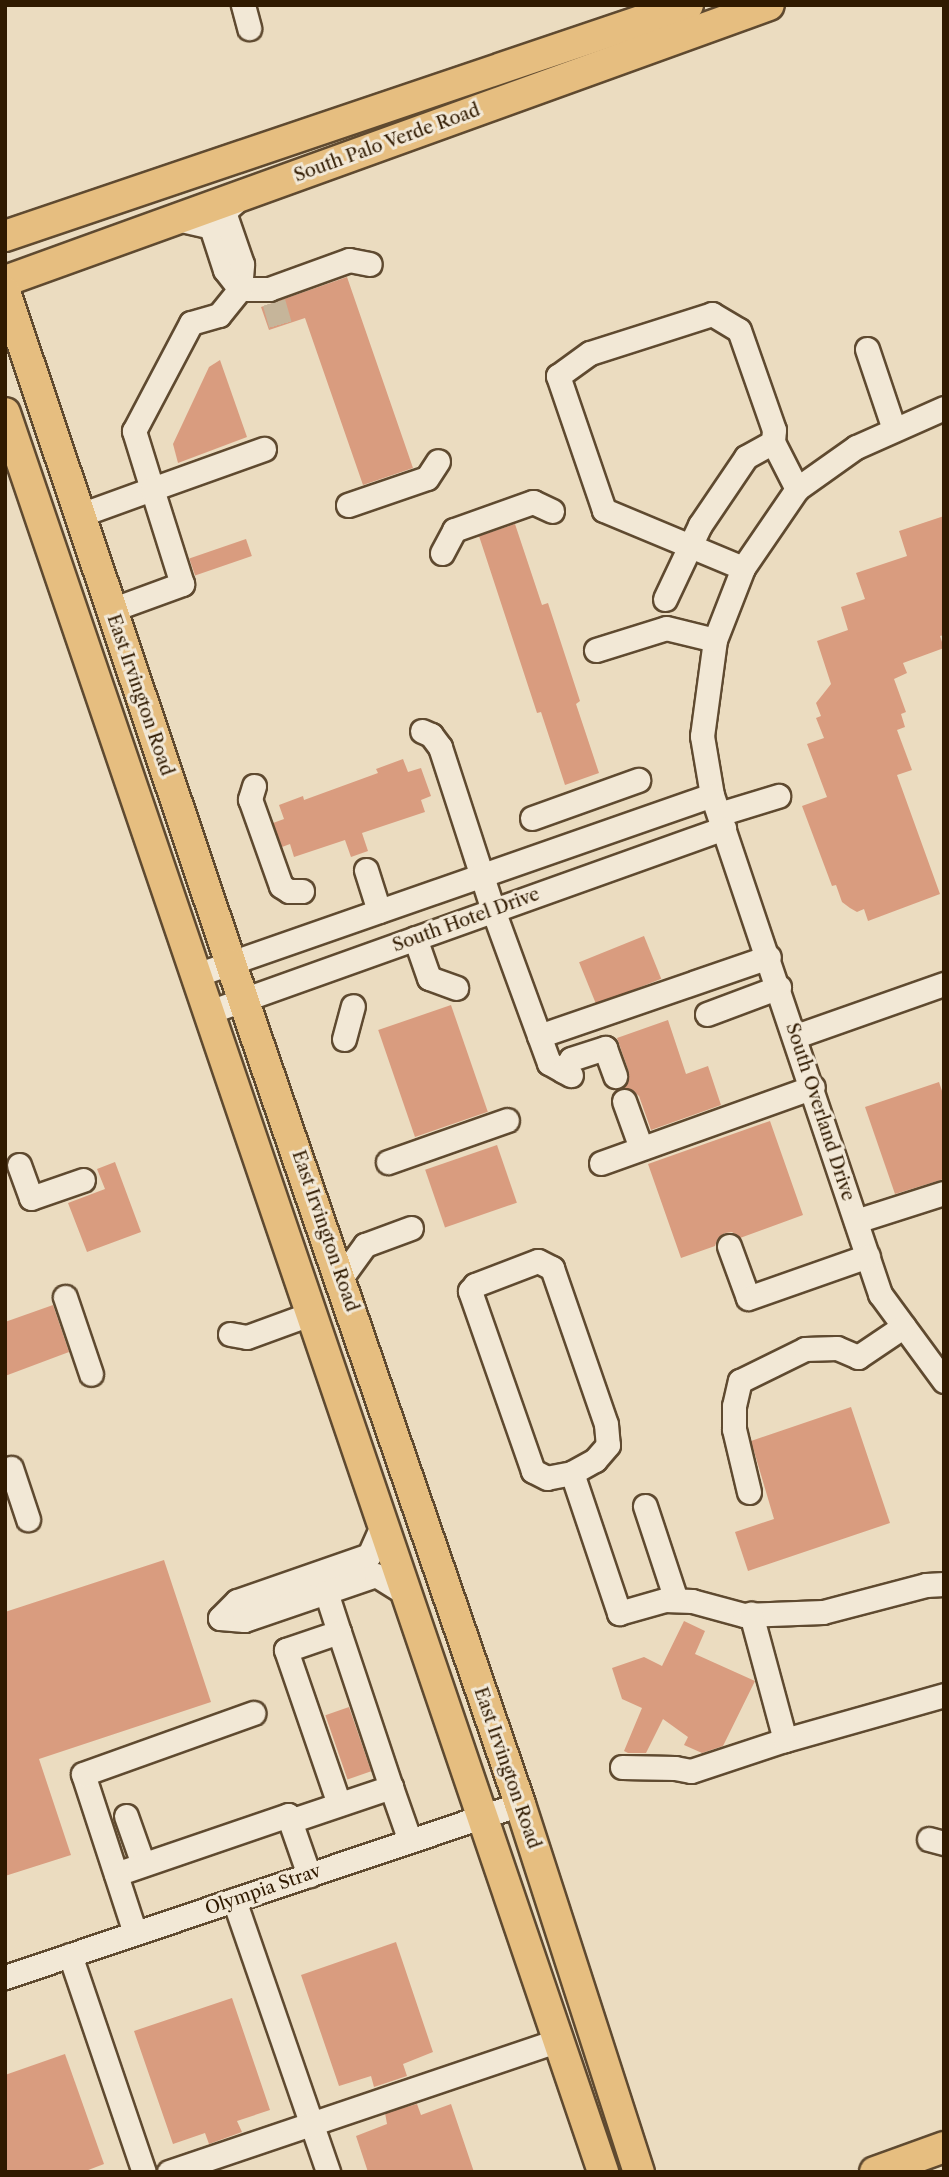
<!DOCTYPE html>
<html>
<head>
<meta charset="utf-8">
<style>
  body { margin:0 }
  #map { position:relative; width:949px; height:2177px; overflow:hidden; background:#ebdcc0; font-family:"Libre Caslon Text",serif }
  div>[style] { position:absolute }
  .building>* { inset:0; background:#d99c7f; transform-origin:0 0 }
  .minor-tunnel>* { height:23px; margin-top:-11.5px; transform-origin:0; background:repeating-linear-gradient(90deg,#c6b59a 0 23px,transparent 0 34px) }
  .roads { filter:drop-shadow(2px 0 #5f4a30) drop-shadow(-2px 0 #5f4a30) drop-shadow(0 2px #5f4a30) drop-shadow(0 -2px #5f4a30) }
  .minor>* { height:23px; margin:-11.5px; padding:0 11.5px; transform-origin:11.5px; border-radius:11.5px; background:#f2e8d6 }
  .major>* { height:30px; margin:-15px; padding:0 15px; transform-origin:15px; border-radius:15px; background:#e6be80 }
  span { translate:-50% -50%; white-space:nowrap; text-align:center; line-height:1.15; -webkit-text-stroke:6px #f2e8d6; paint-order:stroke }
  .street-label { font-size:18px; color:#301a00 }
  .frame { position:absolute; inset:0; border:7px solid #301a00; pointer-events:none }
</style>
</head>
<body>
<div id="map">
  <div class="building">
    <div style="clip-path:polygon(347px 277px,413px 468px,363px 485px,305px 318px,269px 330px,261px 307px)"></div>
    <div style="clip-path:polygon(220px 360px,247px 437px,178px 463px,173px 444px,209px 367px)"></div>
    <div style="clip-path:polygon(944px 516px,944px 635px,940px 636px,944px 648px,903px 663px,907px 673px,894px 679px,906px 712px,901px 714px,905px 727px,897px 730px,912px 770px,897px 775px,940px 894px,868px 921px,864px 909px,857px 912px,850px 908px,842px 902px,836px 885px,832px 886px,802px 806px,827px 797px,807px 744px,824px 738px,816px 718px,821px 716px,816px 703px,831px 684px,817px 641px,848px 630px,841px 607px,865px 599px,856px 573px,907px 556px,899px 531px)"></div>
    <div style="clip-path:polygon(515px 524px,542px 605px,548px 603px,580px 701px,576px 704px,599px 773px,565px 785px,541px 712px,537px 713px,479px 536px)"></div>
    <div style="left:246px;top:539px;width:18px;height:60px;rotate:71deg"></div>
    <div style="clip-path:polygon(403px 759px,408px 772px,421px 768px,431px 796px,421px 800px,425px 812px,362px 833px,368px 851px,351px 857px,345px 840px,294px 857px,290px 844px,282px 847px,273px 823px,284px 819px,279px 805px,303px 796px,304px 800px,378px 773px,376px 769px)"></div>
    <div style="left:644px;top:936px;width:46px;height:70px;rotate:68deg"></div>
    <div style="left:451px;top:1005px;width:113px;height:77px;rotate:71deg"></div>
    <div style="clip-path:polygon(668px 1020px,686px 1074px,708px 1066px,721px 1105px,651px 1130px,639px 1096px,632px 1090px,622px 1087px,629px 1079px,629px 1072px,617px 1038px)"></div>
    <div style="clip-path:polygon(939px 1082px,944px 1097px,944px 1179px,895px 1194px,865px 1107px)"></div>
    <div style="clip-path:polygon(770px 1121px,803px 1215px,740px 1238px,732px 1232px,725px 1233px,718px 1238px,715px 1246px,681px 1258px,648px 1164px)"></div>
    <div style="left:497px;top:1145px;width:61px;height:76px;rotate:71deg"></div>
    <div style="clip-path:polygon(115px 1162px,141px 1232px,87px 1252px,68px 1203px,105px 1189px,97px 1169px)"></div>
    <div style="clip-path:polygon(53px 1305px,69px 1352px,5px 1376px,5px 1322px)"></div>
    <div style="clip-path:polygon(851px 1407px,890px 1523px,748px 1571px,735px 1532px,774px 1519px,751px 1441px)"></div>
    <div style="clip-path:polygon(164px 1560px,211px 1702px,39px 1759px,71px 1855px,5px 1876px,5px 1612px)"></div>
    <div style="clip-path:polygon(684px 1621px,705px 1631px,695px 1654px,755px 1681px,723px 1746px,702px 1753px,684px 1745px,688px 1737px,663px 1719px,646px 1753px,628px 1753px,624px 1751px,642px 1708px,622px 1699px,612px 1668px,644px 1657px,662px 1666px)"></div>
    <div style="left:349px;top:1707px;width:68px;height:25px;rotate:71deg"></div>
    <div style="clip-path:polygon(396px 1942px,433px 2052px,403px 2064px,407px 2076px,374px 2087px,371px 2076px,339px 2086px,301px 1975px)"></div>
    <div style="clip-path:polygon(232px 1998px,270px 2110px,237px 2121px,242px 2132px,209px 2144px,205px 2133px,173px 2144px,134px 2031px)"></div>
    <div style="clip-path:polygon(65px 2054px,104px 2164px,83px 2172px,5px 2172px,5px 2075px)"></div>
    <div style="clip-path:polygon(417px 2104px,421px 2115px,451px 2104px,474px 2172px,368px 2172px,356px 2136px,387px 2124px,385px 2113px)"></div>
  </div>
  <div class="minor-tunnel">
    <div style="left:274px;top:302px;width:25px;rotate:74deg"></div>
  </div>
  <div class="roads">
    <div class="minor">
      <div style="left:243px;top:5px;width:24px;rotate:75deg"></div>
      <div style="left:177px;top:219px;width:35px;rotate:13deg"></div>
      <div style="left:211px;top:227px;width:45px;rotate:72deg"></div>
      <div style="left:225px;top:270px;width:24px;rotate:52deg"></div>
      <div style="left:240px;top:289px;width:29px"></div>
      <div style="left:269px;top:289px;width:85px;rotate:-19.9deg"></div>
      <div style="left:349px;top:260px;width:21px;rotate:11deg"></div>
      <div style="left:867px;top:349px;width:84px;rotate:71.4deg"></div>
      <div style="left:944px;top:408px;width:96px;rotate:156.1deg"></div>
      <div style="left:856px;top:447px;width:72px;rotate:144.6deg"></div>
      <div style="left:797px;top:489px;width:96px;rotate:124.4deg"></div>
      <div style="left:743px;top:568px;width:77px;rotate:111.3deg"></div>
      <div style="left:715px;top:640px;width:97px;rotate:97.7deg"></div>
      <div style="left:702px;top:736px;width:60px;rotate:80.4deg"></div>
      <div style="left:712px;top:795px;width:527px;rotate:71.39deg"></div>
      <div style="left:880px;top:1294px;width:108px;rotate:53.7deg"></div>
      <div style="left:348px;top:505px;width:83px;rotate:-18.9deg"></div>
      <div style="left:427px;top:478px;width:20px;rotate:-57deg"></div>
      <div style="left:80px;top:515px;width:77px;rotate:-19.9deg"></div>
      <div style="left:152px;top:489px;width:61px;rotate:-107.2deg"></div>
      <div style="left:134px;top:431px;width:122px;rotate:-62.2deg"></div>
      <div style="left:191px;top:323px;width:29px;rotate:-16deg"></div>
      <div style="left:219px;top:315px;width:33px;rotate:-51deg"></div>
      <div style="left:240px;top:289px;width:25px;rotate:-85deg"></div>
      <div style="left:242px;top:264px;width:55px;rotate:-109.1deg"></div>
      <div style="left:224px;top:212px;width:25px;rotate:-42deg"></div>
      <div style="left:442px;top:553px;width:26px;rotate:-62deg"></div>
      <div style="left:454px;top:530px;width:84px;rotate:-19.5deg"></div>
      <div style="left:533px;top:502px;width:21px;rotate:25deg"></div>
      <div style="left:743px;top:568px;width:151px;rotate:-157.4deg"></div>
      <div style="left:604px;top:510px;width:142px;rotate:-108.9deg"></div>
      <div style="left:558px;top:376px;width:39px;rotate:-36deg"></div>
      <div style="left:590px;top:353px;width:128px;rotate:-17.7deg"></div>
      <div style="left:712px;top:314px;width:31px;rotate:31deg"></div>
      <div style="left:739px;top:330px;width:106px;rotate:70.7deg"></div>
      <div style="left:774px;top:430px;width:12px;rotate:95deg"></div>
      <div style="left:665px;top:599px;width:82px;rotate:-64.7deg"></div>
      <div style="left:700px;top:525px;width:82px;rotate:-55.9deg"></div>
      <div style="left:746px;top:457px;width:31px;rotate:-29deg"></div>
      <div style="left:773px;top:442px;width:53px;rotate:62.9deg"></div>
      <div style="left:111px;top:610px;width:76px;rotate:-20.1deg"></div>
      <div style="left:182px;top:584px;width:100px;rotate:-107.5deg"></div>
      <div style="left:152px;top:489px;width:119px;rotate:-19.7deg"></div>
      <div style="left:596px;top:650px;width:73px;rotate:-17.4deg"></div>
      <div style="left:666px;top:628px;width:50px;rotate:13.8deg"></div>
      <div style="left:422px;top:731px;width:10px;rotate:24deg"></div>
      <div style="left:431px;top:735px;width:15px;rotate:53deg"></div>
      <div style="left:440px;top:747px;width:171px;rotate:72deg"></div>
      <div style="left:493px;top:910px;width:163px;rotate:69.9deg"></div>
      <div style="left:549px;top:1063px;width:25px;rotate:29deg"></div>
      <div style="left:254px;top:786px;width:14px;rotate:107deg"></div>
      <div style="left:250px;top:799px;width:92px;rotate:70.4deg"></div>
      <div style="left:281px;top:886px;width:9px;rotate:32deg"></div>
      <div style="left:289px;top:891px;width:13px"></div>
      <div style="left:719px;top:814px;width:62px;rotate:-17deg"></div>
      <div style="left:532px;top:818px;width:113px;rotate:-19.7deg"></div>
      <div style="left:366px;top:870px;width:43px;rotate:72.4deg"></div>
      <div style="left:415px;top:938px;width:42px;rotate:70.7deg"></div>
      <div style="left:429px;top:978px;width:29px;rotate:20deg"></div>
      <div style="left:196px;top:975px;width:546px;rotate:-19.23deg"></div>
      <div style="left:209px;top:1012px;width:547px;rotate:-19.66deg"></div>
      <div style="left:707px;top:1014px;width:77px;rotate:-20.6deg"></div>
      <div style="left:539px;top:1036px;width:243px;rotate:-19deg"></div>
      <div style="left:796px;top:1036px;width:157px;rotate:-19.4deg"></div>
      <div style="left:344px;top:1039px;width:34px;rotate:-75deg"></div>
      <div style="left:563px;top:1071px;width:14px;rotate:-56deg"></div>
      <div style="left:571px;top:1059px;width:36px;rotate:-18deg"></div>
      <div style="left:605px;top:1048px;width:30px;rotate:70deg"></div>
      <div style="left:624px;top:1101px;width:50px;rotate:70.1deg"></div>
      <div style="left:388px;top:1162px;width:126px;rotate:-19.4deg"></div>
      <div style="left:601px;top:1163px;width:225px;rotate:-19.7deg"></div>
      <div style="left:19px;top:1165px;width:35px;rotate:70deg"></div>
      <div style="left:31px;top:1198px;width:55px;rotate:-19.1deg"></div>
      <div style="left:856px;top:1221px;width:92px;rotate:-17.7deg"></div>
      <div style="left:729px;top:1246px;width:55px;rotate:69.9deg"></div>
      <div style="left:748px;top:1298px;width:127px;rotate:-19.3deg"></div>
      <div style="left:538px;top:1261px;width:16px;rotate:27deg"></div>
      <div style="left:552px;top:1268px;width:165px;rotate:70.9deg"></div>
      <div style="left:606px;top:1424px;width:21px;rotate:85deg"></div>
      <div style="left:608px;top:1445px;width:20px;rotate:131deg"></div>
      <div style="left:595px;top:1460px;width:26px;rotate:151deg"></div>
      <div style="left:572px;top:1473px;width:25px;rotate:169deg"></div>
      <div style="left:547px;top:1478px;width:16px;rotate:-153deg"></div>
      <div style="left:533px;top:1471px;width:191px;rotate:-109.3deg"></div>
      <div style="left:470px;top:1291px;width:8px;rotate:-50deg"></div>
      <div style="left:475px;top:1285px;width:67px;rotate:-20.9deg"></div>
      <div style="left:341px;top:1278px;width:41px;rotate:-54deg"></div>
      <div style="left:365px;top:1245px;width:49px;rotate:-20.3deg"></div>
      <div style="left:65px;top:1297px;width:81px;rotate:71.3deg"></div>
      <div style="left:230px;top:1334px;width:17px;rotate:10deg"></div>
      <div style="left:247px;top:1337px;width:67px;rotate:-20.1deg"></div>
      <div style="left:11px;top:1468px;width:54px;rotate:71.6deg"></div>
      <div style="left:572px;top:1473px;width:148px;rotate:71.4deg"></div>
      <div style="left:619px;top:1613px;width:48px;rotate:-15.8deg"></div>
      <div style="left:665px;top:1600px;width:27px;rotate:2deg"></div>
      <div style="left:692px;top:1601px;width:54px;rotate:15.1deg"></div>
      <div style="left:744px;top:1615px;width:79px;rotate:-2.2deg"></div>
      <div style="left:823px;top:1612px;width:106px;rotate:-14.7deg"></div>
      <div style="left:926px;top:1585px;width:18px;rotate:-3deg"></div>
      <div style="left:749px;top:1492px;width:65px;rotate:-103.4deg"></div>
      <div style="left:734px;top:1429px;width:23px;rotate:-90deg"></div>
      <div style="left:734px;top:1406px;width:26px;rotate:-77deg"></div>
      <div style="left:740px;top:1381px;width:72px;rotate:-26.2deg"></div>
      <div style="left:805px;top:1349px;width:32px;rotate:-2deg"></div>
      <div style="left:837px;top:1348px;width:23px;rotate:23deg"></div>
      <div style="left:858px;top:1357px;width:55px;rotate:-34deg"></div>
      <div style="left:645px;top:1506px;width:99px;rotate:71.7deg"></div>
      <div style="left:382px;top:1526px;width:32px;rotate:114deg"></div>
      <div style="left:369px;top:1555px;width:140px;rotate:160.8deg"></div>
      <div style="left:237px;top:1601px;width:24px;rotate:135deg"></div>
      <div style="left:220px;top:1618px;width:24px;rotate:5deg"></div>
      <div style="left:244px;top:1620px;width:139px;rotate:-18.8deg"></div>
      <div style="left:376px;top:1575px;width:34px;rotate:32deg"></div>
      <div style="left:326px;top:1592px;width:42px;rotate:72deg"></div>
      <div style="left:785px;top:1740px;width:165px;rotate:-15.8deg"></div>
      <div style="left:622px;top:1767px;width:53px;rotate:1.1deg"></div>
      <div style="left:675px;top:1768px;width:16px;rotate:11deg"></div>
      <div style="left:691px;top:1771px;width:99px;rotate:-18.3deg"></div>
      <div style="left:785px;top:1740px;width:131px;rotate:-105.1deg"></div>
      <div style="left:339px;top:1804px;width:163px;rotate:-109deg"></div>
      <div style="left:286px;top:1650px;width:56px;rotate:-18.8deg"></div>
      <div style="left:339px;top:1632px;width:163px;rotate:71.5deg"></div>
      <div style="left:126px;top:1816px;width:51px;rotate:70.5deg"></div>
      <div style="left:290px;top:1821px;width:107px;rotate:-18.6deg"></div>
      <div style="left:391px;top:1787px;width:57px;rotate:70.6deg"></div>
      <div style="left:929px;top:1839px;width:16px;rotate:15deg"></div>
      <div style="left:116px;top:1874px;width:182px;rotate:-18.9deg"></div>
      <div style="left:288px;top:1815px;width:64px;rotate:70.7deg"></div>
      <div style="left:234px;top:1900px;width:288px;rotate:70.9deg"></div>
      <div style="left:135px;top:1933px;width:167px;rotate:-108.1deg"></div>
      <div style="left:83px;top:1774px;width:181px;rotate:-19.7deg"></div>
      <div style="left:70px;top:1955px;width:229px;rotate:71.2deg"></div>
      <div style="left:5px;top:1977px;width:543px;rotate:-18.57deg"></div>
      <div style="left:169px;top:2172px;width:411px;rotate:-18.7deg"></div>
    </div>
    <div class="major">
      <div style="left:5px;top:236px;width:721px;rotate:-18.69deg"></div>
      <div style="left:5px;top:281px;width:812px;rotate:-19.86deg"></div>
      <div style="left:5px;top:292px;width:709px;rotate:71.41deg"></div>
      <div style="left:231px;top:964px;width:888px;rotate:71.01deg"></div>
      <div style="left:520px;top:1804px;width:387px;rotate:72.1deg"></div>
      <div style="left:5px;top:413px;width:1858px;rotate:71.22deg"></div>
      <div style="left:875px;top:2172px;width:73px;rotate:-19.9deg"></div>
    </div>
  </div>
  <div class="street-label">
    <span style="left:387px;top:143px;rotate:-20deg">South Palo Verde Road</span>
    <span style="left:140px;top:695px;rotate:71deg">East Irvington Road</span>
    <span style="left:466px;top:920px;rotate:-20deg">South Hotel Drive</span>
    <span style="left:820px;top:1112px;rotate:72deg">South Overland Drive</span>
    <span style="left:325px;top:1231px;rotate:71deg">East Irvington Road</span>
    <span style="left:507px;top:1768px;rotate:71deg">East Irvington Road</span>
    <span style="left:263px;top:1890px;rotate:-19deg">Olympia Strav</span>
  </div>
  <div class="frame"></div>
</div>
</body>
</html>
